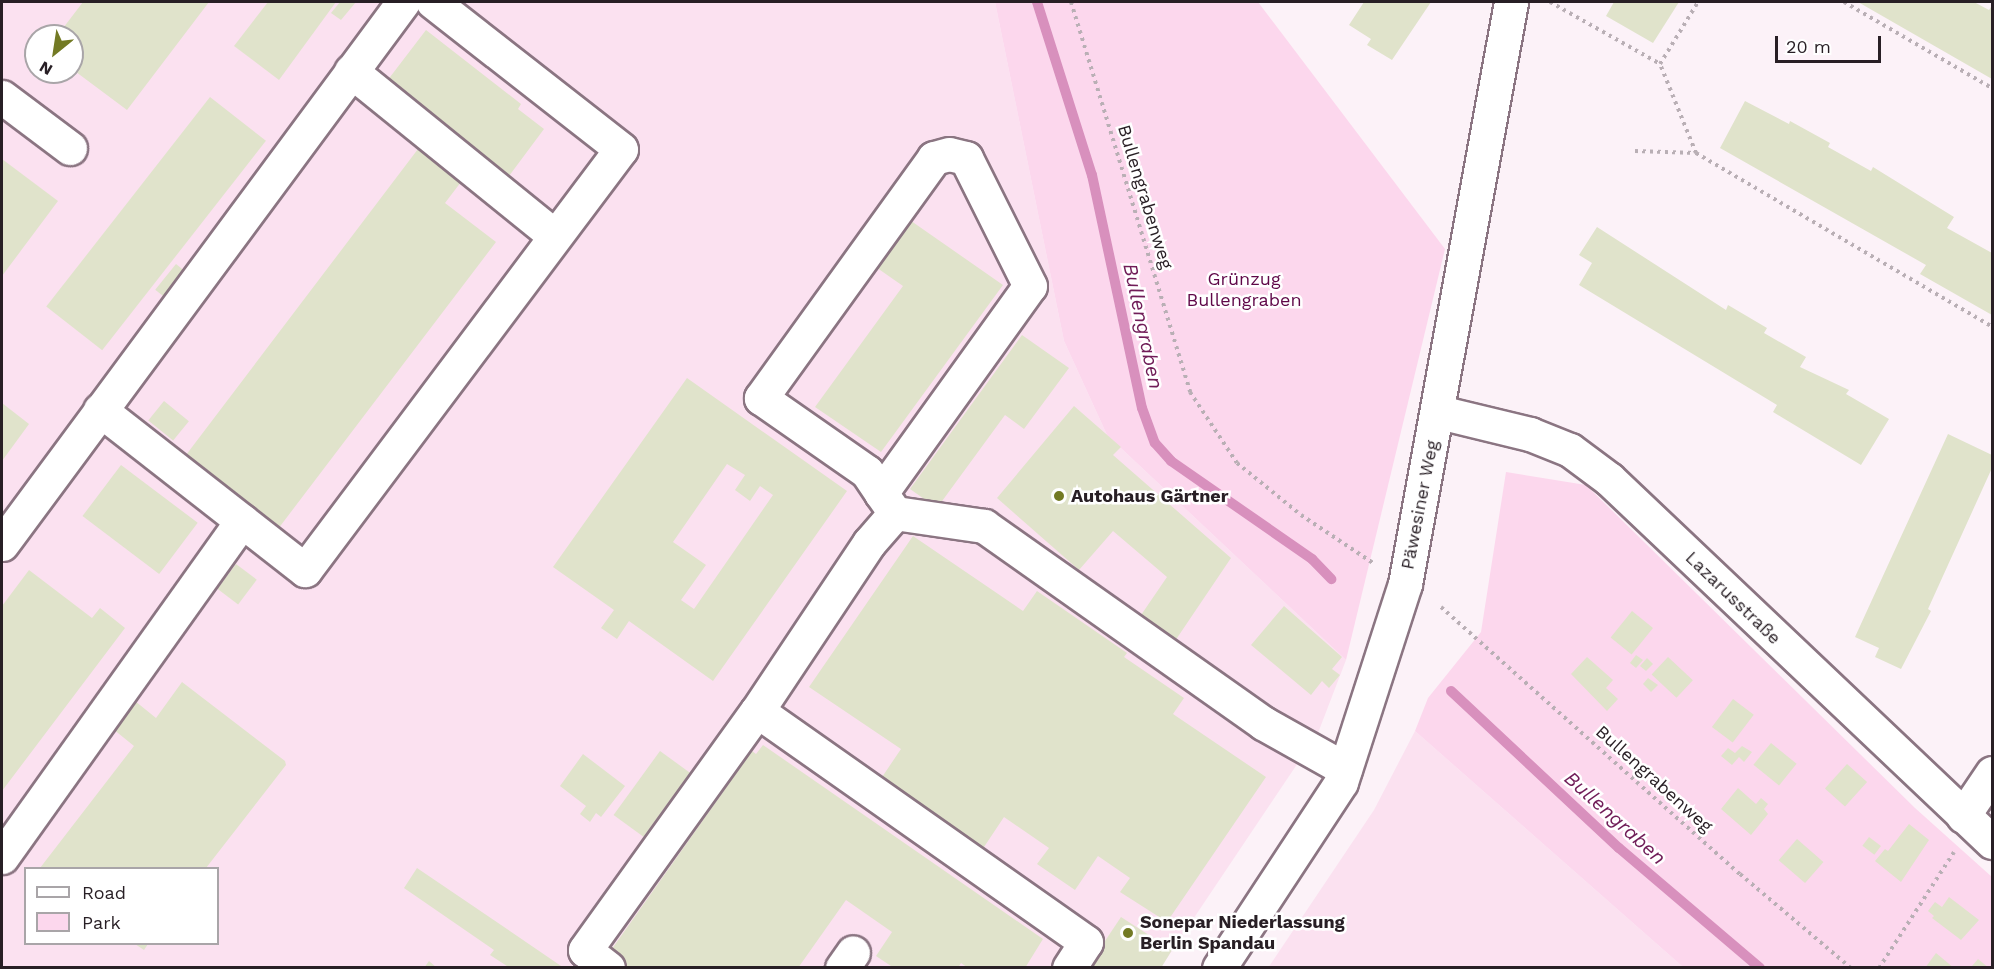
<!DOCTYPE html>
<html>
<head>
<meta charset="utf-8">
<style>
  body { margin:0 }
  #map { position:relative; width:1994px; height:969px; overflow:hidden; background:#fcf2f8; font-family:"Work Sans",sans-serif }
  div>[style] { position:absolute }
  .built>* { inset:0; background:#fbe1f0 }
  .green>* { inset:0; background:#fcd7ed }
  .stream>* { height:10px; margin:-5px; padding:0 5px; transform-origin:5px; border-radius:5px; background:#d890bd }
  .building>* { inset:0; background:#e0e3cb; transform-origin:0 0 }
  .path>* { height:4px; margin-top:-2px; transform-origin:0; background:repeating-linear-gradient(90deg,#b9afb5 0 3px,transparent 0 7.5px) }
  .roads { filter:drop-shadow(2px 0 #8b7582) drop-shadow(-2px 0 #8b7582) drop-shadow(0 2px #8b7582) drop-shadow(0 -2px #8b7582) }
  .minor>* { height:33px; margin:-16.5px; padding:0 16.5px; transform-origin:16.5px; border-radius:16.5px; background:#fff }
  .dots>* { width:16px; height:16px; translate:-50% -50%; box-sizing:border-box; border:3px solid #fff; border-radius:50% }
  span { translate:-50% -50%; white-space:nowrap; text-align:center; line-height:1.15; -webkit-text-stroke:5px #fff; paint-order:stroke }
  .street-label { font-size:18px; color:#281f25 }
  .park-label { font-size:18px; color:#5f0748 }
  .poi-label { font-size:18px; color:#281f25; font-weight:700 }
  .left { translate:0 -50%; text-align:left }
  .water-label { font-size:20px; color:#701c58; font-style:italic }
  .frame { position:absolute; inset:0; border:3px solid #281f25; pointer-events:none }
  .legend { position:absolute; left:24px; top:867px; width:195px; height:78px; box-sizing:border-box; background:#fff; border:2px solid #a9a5a8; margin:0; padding:8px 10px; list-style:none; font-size:18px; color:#281f25 }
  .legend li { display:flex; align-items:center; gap:12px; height:30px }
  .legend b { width:30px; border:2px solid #a9a5a8 }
  .north { position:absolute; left:24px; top:24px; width:60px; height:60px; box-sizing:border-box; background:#fff; border:2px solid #a9a5a8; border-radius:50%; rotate:210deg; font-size:16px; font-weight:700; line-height:24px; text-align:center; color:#281f25 }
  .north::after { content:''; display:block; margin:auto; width:21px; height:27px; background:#737a24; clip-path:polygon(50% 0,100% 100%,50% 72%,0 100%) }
  .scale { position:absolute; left:1775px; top:36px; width:106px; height:27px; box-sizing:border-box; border:3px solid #281f25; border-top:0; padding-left:8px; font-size:18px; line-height:21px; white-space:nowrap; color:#281f25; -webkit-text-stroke:4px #fff; paint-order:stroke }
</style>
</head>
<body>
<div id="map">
  <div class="built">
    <div style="clip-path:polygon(evenodd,2px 2px,995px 2px,1064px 341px,1107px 435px,1346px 660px,1318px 733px,1161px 967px,2px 968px,2px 2px,36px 36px,72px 36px,72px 72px,36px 72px,36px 36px,2px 2px,26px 868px,218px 868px,218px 944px,26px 944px,26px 868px)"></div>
    <div style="clip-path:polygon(1415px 731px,1683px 967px,1268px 968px,1374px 810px)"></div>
  </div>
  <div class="green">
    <div style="clip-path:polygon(995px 2px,1258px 2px,1445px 249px,1346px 660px,1107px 435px,1064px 341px)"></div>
    <div style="clip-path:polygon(1506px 472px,1586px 485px,1915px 808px,1992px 877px,1992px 967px,1683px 967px,1415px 731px,1428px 698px,1481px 632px)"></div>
  </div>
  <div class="stream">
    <div style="left:1037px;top:2px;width:182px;rotate:72.4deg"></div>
    <div style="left:1092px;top:175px;width:238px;rotate:77.9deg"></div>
    <div style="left:1142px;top:408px;width:37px;rotate:70deg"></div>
    <div style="left:1155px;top:443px;width:24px;rotate:48deg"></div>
    <div style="left:1171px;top:461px;width:172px;rotate:34.8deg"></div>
    <div style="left:1312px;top:559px;width:28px;rotate:46deg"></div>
    <div style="left:1451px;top:691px;width:230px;rotate:43.1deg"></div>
    <div style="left:1619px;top:848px;width:185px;rotate:40.4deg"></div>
  </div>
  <div class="building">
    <div style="clip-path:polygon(83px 2px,209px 2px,127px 110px,72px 69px,72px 36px,57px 36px)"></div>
    <div style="clip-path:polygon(268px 2px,336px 2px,279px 80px,234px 46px)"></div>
    <div style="clip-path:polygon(340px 2px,356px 2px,341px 20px,331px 13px)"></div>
    <div style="clip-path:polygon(1364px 2px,1431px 2px,1392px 60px,1367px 45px,1371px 39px,1349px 25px)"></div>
    <div style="clip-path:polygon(1614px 2px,1679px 2px,1653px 43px,1606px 16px)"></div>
    <div style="clip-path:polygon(1858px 2px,1974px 2px,1989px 10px,1991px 7px,1992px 79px)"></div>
    <div style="clip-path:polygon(426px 30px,521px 104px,518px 109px,544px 129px,509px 176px,387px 81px)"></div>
    <div style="left:210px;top:97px;width:71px;height:266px;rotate:38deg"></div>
    <div style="clip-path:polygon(1745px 101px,1789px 124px,1790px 121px,1830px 143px,1828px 147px,1871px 171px,1873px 167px,1954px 217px,1947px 228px,1992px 253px,1992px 315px,1920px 274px,1926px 265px,1720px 148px)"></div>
    <div style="clip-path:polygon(418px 149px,461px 182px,445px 203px,496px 242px,278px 529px,186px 455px)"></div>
    <div style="clip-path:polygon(2px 159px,58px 201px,2px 276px)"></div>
    <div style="clip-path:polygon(904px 216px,1003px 285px,881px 452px,815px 407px,903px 286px,870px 263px)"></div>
    <div style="clip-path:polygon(1597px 227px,1726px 310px,1728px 305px,1767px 328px,1764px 333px,1806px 357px,1800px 367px,1849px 390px,1846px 394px,1889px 419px,1861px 465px,1773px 412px,1777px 405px,1579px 285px,1592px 263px,1579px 255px)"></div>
    <div style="left:176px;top:264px;width:13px;height:33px;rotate:39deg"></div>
    <div style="clip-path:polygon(1022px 335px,1069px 368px,1024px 429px,1005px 415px,937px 508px,910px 489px)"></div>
    <div style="clip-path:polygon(evenodd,687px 378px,847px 491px,713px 681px,629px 621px,617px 639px,601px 628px,614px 610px,553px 567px,687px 378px,727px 464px,745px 475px,735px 490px,750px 501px,760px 486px,773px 495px,694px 609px,681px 600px,706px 565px,673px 542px,727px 464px)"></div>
    <div style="left:164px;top:401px;width:32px;height:25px;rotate:39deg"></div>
    <div style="clip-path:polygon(2px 403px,29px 424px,2px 461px)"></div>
    <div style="clip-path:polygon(1074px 406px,1121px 447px,1113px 455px,1231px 558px,1175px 641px,1139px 618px,1167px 577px,1113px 531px,1079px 570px,997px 498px)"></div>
    <div style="clip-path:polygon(1948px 434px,1992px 455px,1992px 468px,1928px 609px,1931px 611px,1901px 669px,1875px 657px,1879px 648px,1855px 637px)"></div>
    <div style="left:121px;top:465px;width:96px;height:64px;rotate:37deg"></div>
    <div style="clip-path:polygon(913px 536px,1023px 611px,1037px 591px,1127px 653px,1124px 657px,1184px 698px,1173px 714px,1266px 777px,1167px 922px,1120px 892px,1130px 878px,1098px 856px,1075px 890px,1037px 864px,1049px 848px,1004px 817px,980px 853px,878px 783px,901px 749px,809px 687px)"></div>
    <div style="left:236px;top:564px;width:26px;height:31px;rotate:37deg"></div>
    <div style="clip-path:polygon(29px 570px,92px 618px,100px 608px,125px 628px,2px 791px,2px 606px)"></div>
    <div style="clip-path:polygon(1284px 606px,1342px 657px,1332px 669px,1340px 675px,1329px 688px,1322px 681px,1311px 695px,1251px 645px)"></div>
    <div style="left:1632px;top:611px;width:27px;height:34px;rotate:39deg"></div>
    <div style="clip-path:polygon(1636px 655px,1643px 660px,1636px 668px,1630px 663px)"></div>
    <div style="clip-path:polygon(1587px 657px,1613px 680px,1606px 688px,1618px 699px,1607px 711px,1571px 674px)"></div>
    <div style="left:1668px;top:657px;width:34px;height:24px;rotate:43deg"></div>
    <div style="clip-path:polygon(1647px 658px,1653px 664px,1646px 671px,1640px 666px)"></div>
    <div style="clip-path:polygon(1648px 678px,1658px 685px,1651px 692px,1643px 684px)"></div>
    <div style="clip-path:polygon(182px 682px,285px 761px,286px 765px,206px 868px,40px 868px,134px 746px,113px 729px,135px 701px,156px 718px)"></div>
    <div style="left:1733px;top:699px;width:26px;height:35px;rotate:37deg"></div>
    <div style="left:1771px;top:743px;width:33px;height:28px;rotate:39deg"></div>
    <div style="clip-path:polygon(763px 745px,1043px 939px,1025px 968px,968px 968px,961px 963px,958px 968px,894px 968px,876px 956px,892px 932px,846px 900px,798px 968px,629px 968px,609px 953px,752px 751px,756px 754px)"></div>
    <div style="clip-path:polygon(1742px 746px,1752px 752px,1744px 762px,1739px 757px,1732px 765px,1721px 756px,1728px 748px,1735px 753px)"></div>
    <div style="left:660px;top:751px;width:37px;height:79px;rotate:36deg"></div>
    <div style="clip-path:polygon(583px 754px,625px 786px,601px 817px,596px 813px,590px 822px,580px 814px,586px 806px,560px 786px)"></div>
    <div style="left:1847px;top:764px;width:27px;height:33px;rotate:42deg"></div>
    <div style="clip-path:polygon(1738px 788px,1756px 804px,1761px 798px,1768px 804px,1764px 809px,1768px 814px,1751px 835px,1721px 809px)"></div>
    <div style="clip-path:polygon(1909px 824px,1929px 840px,1901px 882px,1875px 861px,1885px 849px,1888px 851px)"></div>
    <div style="left:1869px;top:837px;width:15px;height:11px;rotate:37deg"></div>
    <div style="left:1797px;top:839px;width:35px;height:28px;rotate:41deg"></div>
    <div style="clip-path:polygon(417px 868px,507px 929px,564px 968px,510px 968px,490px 955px,494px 950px,404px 888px)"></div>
    <div style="clip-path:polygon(1949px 897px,1979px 920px,1961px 940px,1932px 918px,1934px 916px,1928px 911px,1935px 902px,1942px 907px)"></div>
    <div style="clip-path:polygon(1121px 917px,1172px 950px,1161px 968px,1087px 968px)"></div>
    <div style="clip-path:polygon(135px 944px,148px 944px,144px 950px)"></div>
    <div style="clip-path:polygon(1936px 953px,1954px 968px,1925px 968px)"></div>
    <div style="clip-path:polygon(1978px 959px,1989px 968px,1972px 966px)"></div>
    <div style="clip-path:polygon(429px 961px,437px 968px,424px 968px)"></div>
  </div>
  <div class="path">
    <div style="left:1071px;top:2px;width:408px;rotate:73deg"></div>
    <div style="left:1190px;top:392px;width:85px;rotate:56.5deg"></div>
    <div style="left:1237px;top:463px;width:82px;rotate:39.1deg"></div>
    <div style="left:1301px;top:515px;width:87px;rotate:33.7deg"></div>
    <div style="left:1550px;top:2px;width:126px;rotate:29.4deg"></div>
    <div style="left:1844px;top:2px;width:171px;rotate:30.2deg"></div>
    <div style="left:1635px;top:151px;width:61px;rotate:1.9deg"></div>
    <div style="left:1696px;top:153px;width:343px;rotate:30.4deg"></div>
    <div style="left:1696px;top:153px;width:96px;rotate:-112deg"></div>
    <div style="left:1660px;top:64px;width:73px;rotate:-58.5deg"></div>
    <div style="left:1441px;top:607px;width:401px;rotate:41.8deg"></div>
    <div style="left:1740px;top:874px;width:145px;rotate:40.3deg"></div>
    <div style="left:1879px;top:968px;width:138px;rotate:-57.1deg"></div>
  </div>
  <div class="roads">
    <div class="minor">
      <div style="left:351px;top:71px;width:262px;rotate:39deg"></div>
      <div style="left:2px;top:97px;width:85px;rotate:36.9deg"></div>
      <div style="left:100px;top:410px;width:260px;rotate:38deg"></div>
      <div style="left:305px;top:570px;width:526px;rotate:-53.11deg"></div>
      <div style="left:621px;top:149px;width:239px;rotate:-142deg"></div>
      <div style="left:1439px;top:412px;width:94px;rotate:13.6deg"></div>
      <div style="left:1530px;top:434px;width:43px;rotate:21.8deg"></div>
      <div style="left:1570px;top:450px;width:49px;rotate:36.6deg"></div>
      <div style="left:1609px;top:479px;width:528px;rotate:43.46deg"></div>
      <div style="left:881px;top:493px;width:255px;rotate:-54.3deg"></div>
      <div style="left:1030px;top:286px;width:143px;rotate:-116.6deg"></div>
      <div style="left:966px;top:158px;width:17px;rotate:-167deg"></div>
      <div style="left:949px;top:154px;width:16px;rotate:165deg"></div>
      <div style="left:934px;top:158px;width:296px;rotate:125.8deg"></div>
      <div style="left:761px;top:398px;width:129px;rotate:34.9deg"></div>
      <div style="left:867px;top:472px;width:25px;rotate:56deg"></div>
      <div style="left:881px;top:493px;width:24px;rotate:55deg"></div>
      <div style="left:2px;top:544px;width:674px;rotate:-53.5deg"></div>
      <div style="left:1963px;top:816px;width:52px;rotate:-56deg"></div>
      <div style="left:2px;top:857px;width:413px;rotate:-54.5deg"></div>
      <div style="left:608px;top:968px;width:29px;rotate:-142deg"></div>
      <div style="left:585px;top:950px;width:294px;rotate:-54.3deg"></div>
      <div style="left:842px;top:968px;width:19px;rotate:-55deg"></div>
      <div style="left:1069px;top:968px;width:31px;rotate:-57deg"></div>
      <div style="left:1086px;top:942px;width:402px;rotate:-144.9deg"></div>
      <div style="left:757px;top:711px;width:202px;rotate:-56.3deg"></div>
      <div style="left:869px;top:543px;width:40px;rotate:-49deg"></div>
      <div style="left:895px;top:513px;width:90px;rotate:8.3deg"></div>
      <div style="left:984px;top:526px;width:342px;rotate:35.2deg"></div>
      <div style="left:1263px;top:723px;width:94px;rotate:29.3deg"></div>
      <div style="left:1219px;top:968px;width:222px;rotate:-56.7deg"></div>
      <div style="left:1341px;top:782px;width:208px;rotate:-72.1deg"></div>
      <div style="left:1405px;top:584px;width:592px;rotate:-79.68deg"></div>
    </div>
  </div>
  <div class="dots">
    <div style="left:1059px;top:496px;background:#737a24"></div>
    <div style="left:1128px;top:933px;background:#737a24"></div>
  </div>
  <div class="street-label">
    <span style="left:1145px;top:197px;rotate:73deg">Bullengrabenweg</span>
    <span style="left:1420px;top:505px;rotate:-79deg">Päwesiner Weg</span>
    <span style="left:1733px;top:598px;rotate:44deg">Lazarusstraße</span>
    <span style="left:1654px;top:779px;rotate:42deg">Bullengrabenweg</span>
  </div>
  <div class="park-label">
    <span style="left:1244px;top:290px">Grünzug<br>Bullengraben</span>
  </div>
  <div class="poi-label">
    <span class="left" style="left:1071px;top:496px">Autohaus Gärtner</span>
    <span class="left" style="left:1140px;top:933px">Sonepar Niederlassung<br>Berlin Spandau</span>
  </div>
  <div class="water-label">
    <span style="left:1143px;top:326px;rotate:78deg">Bullengraben</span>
    <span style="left:1615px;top:818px;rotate:42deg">Bullengraben</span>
  </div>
  <div class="frame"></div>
  <ul class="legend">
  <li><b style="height:8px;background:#fff"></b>Road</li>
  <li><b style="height:16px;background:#fcd7ed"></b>Park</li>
  </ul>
  <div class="north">N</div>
  <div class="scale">20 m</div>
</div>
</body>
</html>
